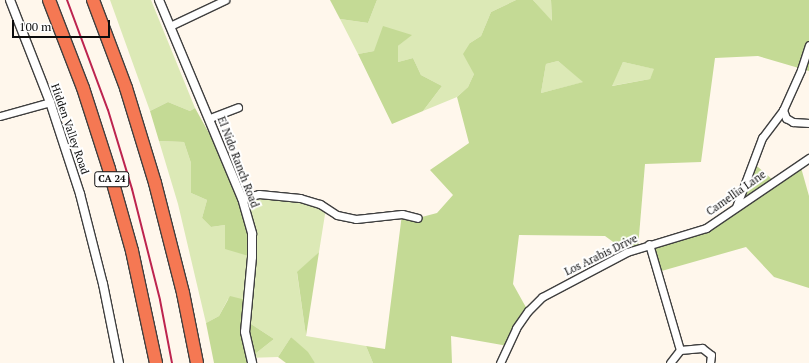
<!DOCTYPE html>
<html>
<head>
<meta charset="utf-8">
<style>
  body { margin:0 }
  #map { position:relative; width:809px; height:363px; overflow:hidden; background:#fff7ec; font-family:"PT Serif",serif }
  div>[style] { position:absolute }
  .green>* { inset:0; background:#dce9b6 }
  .forest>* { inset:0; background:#c4da95 }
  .roads { filter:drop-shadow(1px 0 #3f3f3f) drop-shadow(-1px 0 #3f3f3f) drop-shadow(0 1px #3f3f3f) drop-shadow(0 -1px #3f3f3f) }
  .minor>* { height:7px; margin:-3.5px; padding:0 3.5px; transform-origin:3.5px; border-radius:3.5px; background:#fff }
  .tertiary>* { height:8px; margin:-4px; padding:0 4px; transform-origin:4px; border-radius:4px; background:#fff }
  .motorway>* { height:12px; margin:-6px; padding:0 6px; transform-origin:6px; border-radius:6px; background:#f57853 }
  .rail>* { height:2px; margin:-1px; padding:0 1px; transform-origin:1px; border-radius:1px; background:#bd244f }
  span { translate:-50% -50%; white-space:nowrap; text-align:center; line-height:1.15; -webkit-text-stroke:4px #fff; paint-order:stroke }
  .shield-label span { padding:1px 3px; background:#fff; border:1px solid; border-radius:3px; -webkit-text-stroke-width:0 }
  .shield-label { font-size:10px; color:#0c0c0c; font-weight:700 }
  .street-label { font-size:11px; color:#0c0c0c }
  .scale { position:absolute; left:12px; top:20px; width:98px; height:18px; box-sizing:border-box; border:2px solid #0c0c0c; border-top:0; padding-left:5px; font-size:12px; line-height:14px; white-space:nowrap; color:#0c0c0c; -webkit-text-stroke:3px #fff; paint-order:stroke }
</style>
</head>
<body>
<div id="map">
  <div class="green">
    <div style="clip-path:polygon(110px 0,151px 0,195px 108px,190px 111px,168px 102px,150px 111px)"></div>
    <div style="clip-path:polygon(377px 0,516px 0,491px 12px,481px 36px,470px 43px,474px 74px,468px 87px,457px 97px,423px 111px,442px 86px,421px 75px,413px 58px,398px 62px,398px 46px,411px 35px,374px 51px,358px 54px,340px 19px,368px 23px)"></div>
    <div style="clip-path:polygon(533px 0,551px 0,552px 22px)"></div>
    <div style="clip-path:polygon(558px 61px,584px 82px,541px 93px,546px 64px)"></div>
    <div style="clip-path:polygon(623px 62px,655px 69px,650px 79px,611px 86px)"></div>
    <div style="clip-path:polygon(159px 141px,184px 142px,191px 163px,191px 193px,207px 200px,202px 218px,211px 227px,225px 225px,242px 198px,259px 194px,300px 198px,326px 208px,319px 252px,297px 273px,306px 336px,366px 346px,373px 363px,315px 363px,291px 337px,278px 357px,250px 358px,274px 339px,245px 320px,228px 299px,219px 316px,206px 323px,178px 204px)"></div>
  </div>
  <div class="forest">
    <div style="clip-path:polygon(330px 0,377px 0,368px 23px,340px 19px)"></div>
    <div style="clip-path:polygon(evenodd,516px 0,533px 0,552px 21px,551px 0,809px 0,809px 71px,758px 56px,715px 58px,701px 162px,645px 164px,638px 248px,627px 252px,605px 236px,519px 235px,513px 284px,528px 311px,508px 346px,451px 336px,452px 363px,373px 363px,366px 346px,385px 349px,402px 214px,418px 218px,437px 213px,453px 195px,430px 170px,469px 143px,457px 97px,468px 87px,474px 74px,463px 54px,470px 43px,481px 36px,491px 12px,516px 0,558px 61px,583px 82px,541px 93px,546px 64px,558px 61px,516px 0,623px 62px,654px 69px,650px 79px,612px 86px,623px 62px)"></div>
    <div style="clip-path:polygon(383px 26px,412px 35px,398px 46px,398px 62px,413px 58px,421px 75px,442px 86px,423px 111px,392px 124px,358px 54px,374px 51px)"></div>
    <div style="clip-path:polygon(168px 102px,190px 111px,195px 108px,229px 169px,242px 198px,252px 257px,225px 249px,225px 225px,211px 227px,202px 218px,207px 200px,191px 193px,191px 163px,184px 142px,159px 141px,150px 111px)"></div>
    <div style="clip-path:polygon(750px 160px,774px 181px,800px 164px,809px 196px,809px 288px,774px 277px,746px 247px,658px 272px,649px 244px,706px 228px,736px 207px)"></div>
    <div style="clip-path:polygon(319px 252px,306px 336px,297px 272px)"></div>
    <div style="clip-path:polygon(230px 296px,246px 300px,245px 320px,274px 339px,250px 358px,252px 363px,214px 363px,206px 323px,219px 316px)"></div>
    <div style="clip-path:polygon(291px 337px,308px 352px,315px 363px,286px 363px,278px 357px)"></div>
  </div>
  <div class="roads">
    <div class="minor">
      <div style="left:170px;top:26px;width:61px;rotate:-25.3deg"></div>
      <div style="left:809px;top:45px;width:26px;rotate:108deg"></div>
      <div style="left:801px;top:70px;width:44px;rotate:114.2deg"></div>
      <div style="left:783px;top:110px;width:9px;rotate:69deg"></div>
      <div style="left:786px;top:118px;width:8px;rotate:30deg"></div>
      <div style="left:793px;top:122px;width:16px;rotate:4deg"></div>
      <div style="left:0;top:116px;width:52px;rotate:-15.6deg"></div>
      <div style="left:210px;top:118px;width:30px;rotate:-21deg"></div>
      <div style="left:242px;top:198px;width:17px;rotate:-13deg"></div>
      <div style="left:259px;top:194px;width:41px;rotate:5.6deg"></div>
      <div style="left:300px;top:198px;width:21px;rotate:17deg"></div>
      <div style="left:320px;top:204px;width:20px;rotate:33deg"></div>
      <div style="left:337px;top:215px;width:19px;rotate:12deg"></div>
      <div style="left:356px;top:219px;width:46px;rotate:-6.2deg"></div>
      <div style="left:402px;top:214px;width:16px;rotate:14deg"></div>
      <div style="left:736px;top:207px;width:74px;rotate:-69.4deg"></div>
      <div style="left:762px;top:138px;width:35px;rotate:-53deg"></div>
      <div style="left:649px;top:244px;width:110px;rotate:73.7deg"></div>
      <div style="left:680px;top:350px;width:16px;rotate:128deg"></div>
      <div style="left:680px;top:350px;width:22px;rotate:-5deg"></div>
      <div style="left:702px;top:348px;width:11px;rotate:38deg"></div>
      <div style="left:711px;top:355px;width:8px;rotate:97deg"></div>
      <div style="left:500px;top:363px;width:38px;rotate:-65deg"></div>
      <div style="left:516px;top:328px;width:21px;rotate:-55deg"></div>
      <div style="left:528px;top:311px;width:20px;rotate:-45deg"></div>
      <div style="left:542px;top:297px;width:96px;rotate:-27.9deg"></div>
      <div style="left:627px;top:252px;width:83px;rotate:-16.9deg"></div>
      <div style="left:706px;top:228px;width:125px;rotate:-34.2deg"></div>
    </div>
    <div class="tertiary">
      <div style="left:10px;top:0;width:110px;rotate:68.6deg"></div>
      <div style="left:50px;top:102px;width:97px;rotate:71.9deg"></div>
      <div style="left:80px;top:194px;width:93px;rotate:75.7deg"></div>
      <div style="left:103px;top:284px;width:81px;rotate:78.6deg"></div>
      <div style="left:159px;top:0;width:215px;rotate:67.3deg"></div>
      <div style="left:242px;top:198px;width:37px;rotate:74deg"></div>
      <div style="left:252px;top:234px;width:23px;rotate:90deg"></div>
      <div style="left:252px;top:257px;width:75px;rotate:95.3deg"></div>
      <div style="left:245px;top:332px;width:32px;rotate:77deg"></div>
    </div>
    <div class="motorway">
      <div style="left:49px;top:0;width:94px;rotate:68.9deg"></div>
      <div style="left:83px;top:88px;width:85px;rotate:72.2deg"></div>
      <div style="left:109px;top:169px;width:85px;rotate:74.3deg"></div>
      <div style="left:132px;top:251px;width:115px;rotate:77.9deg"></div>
      <div style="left:93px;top:0;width:94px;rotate:69.4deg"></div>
      <div style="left:126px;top:88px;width:99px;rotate:73deg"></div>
      <div style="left:155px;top:183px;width:114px;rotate:75.7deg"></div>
      <div style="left:183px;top:293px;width:71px;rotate:78.7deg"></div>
    </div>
  </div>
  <div class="rail">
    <div style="left:67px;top:0;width:117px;rotate:69.6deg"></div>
    <div style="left:108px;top:110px;width:83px;rotate:73.1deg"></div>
    <div style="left:132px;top:189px;width:114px;rotate:75.8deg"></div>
    <div style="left:160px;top:300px;width:64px;rotate:79.2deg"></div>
  </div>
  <div class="shield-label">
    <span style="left:112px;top:179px">CA 24</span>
  </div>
  <div class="street-label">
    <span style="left:70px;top:129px;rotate:71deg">Hidden Valley Road</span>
    <span style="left:238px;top:162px;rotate:69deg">El Nido Ranch Road</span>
    <span style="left:736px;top:193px;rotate:-35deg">Camellia Lane</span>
    <span style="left:601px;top:255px;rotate:-26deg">Los Arabis Drive</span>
  </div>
  <div class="scale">100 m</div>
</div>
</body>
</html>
